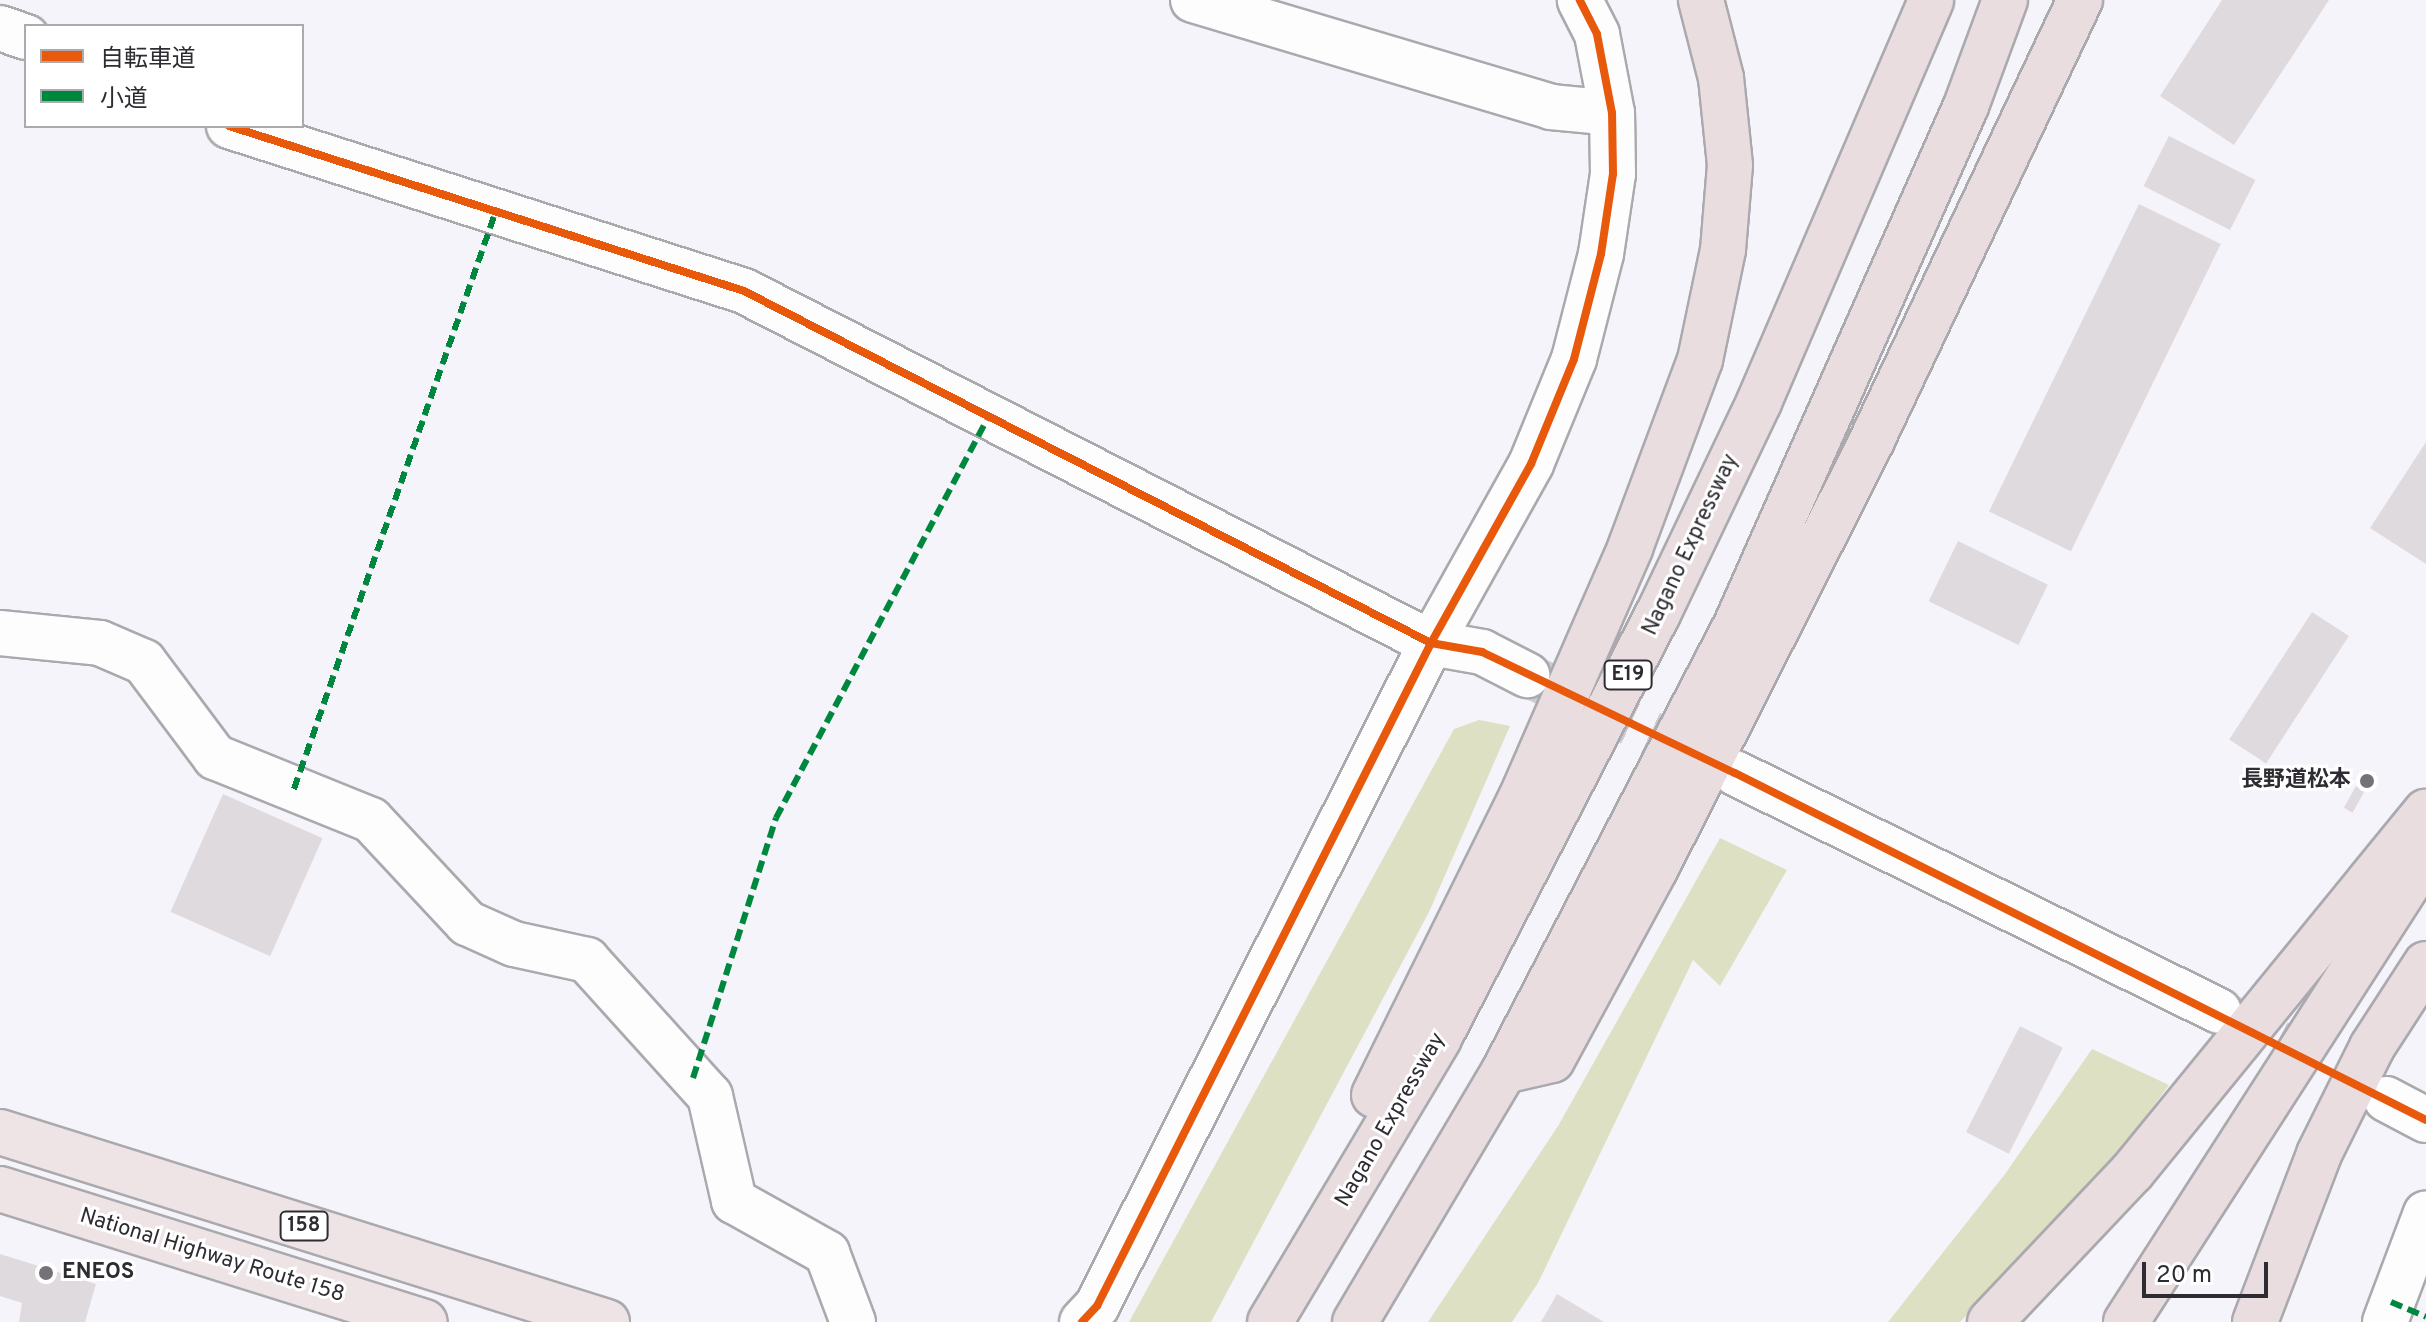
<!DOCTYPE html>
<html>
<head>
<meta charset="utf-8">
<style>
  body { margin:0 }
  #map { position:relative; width:2426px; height:1322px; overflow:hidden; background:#f6f4fb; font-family:Overpass,"Noto Sans JP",sans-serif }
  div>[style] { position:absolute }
  .green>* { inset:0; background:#dde0c3 }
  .building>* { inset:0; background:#dfdadd; transform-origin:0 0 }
  .minor-tunnel>* { height:44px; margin-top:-22px; transform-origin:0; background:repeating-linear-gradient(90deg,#ceccd3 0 44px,transparent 0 66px) }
  .roads { filter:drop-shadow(2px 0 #aaa9ae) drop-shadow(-2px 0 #aaa9ae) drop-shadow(0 2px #aaa9ae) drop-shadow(0 -2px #aaa9ae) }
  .minor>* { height:44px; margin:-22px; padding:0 22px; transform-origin:22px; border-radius:22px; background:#fefdfe }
  .trunk>* { height:44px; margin:-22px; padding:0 22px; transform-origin:22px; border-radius:22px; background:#eee4e5 }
  .motorway>* { height:44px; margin:-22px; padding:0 22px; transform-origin:22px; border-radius:22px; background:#eadddf }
  .quiet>* { height:6px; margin-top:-3px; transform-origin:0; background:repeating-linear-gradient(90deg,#00873e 0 12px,transparent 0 18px) }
  .cycleway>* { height:8px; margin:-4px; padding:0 4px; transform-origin:4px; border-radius:4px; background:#e8590c }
  .dots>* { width:22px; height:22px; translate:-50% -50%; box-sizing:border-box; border:4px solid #fff; border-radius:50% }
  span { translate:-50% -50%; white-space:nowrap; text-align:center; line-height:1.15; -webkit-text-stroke:6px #fff; paint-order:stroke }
  .shield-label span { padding:2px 6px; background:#fff; border:2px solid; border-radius:6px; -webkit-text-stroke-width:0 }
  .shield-label { font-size:20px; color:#2e2c32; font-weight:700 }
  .street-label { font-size:22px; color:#2e2c32 }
  .poi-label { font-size:22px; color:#2e2c32; font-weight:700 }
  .right { translate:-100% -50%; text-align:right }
  .left { translate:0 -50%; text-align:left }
  .legend { position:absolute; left:24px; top:24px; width:280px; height:104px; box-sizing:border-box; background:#fff; border:2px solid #ababad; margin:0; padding:10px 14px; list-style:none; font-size:24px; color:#2e2c32 }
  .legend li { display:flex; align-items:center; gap:16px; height:40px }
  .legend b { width:40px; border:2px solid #ababad }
  .scale { position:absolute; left:2142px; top:1262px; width:126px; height:36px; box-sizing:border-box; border:4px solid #2e2c32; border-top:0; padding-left:10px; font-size:24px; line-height:28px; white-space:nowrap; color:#2e2c32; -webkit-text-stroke:6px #fff; paint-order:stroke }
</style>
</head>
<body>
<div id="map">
  <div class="green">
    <div style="clip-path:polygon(1479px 720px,1510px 726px,1429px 912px,1211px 1322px,1129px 1322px,1454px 729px)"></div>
    <div style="clip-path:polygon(1720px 838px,1787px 870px,1720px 986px,1693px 960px,1538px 1283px,1512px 1322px,1428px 1322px,1558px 1126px)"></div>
    <div style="clip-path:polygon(2092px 1049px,2169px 1085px,2102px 1175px,1960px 1322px,1888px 1322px,2005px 1174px)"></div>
  </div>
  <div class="building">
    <div style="clip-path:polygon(2222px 0,2329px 0,2234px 145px,2160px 96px)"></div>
    <div style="left:2169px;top:136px;width:97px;height:56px;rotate:27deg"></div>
    <div style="left:2139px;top:204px;width:91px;height:342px;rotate:26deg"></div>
    <div style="clip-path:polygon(2426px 442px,2426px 564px,2370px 528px)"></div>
    <div style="left:1958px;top:541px;width:100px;height:67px;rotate:26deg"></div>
    <div style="left:2312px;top:612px;width:44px;height:152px;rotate:33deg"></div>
    <div style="left:2356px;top:786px;width:10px;height:25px;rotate:29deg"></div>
    <div style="left:223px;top:794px;width:109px;height:129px;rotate:24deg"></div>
    <div style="left:2020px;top:1026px;width:48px;height:119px;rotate:27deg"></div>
    <div style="clip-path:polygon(0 1254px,96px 1284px,85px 1322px,19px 1322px,22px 1303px,0 1296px)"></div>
    <div style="clip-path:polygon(1557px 1294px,1604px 1322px,1541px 1322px)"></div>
  </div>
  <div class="minor-tunnel">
    <div style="left:1531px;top:677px;width:195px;rotate:25.1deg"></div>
    <div style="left:2219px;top:1011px;width:189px;rotate:27.8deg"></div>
  </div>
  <div class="roads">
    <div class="minor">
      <div style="left:1193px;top:0;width:374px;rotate:16.6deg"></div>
      <div style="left:1551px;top:107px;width:61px;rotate:5.6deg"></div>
      <div style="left:0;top:28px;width:28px;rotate:19deg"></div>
      <div style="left:229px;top:126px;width:541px;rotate:17.76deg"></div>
      <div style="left:744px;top:291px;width:772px;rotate:27.13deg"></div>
      <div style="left:1431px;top:643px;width:52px;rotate:10deg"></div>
      <div style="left:1482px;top:652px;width:51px;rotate:27.1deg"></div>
      <div style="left:0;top:633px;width:100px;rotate:5.7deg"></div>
      <div style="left:100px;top:643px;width:48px;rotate:23.4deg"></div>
      <div style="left:144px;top:662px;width:119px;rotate:53.2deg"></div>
      <div style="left:215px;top:757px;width:168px;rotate:22deg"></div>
      <div style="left:371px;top:820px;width:141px;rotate:47deg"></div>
      <div style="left:467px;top:923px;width:51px;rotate:24.1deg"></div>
      <div style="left:514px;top:944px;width:75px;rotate:12.4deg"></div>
      <div style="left:587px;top:960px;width:183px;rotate:47.9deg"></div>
      <div style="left:710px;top:1096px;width:108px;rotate:77.1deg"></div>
      <div style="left:734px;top:1201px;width:107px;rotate:29.2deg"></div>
      <div style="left:827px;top:1253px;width:74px;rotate:69.4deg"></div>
      <div style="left:1735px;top:773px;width:539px;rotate:26.18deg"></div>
      <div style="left:2386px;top:1099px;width:45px;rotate:27.7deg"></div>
      <div style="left:1082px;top:1322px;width:22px;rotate:-47deg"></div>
      <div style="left:1097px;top:1306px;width:742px;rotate:-63.26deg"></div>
      <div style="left:1431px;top:643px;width:205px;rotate:-60.8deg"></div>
      <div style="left:1531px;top:464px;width:113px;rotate:-67.7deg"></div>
      <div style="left:1574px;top:359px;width:108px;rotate:-75.6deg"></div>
      <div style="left:1601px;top:254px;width:81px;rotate:-81.5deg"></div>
      <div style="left:1613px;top:174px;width:61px;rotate:-90.9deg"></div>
      <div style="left:1612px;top:113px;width:80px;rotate:-100.8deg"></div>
      <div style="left:1597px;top:34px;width:38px;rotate:-117deg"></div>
      <div style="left:2385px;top:1322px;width:116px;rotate:-69.4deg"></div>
    </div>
    <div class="trunk">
      <div style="left:0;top:1132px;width:636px;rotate:17.38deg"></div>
      <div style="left:0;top:1189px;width:445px;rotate:17.4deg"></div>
    </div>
    <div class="motorway">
      <div style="left:1504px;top:1071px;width:49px;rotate:-12.9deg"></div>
      <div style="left:1552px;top:1060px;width:218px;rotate:-61.6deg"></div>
      <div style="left:1656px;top:868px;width:479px;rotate:-63.2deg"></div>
      <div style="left:1872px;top:440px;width:487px;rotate:-64.7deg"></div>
      <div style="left:1374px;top:1095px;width:331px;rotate:-63.7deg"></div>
      <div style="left:1521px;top:798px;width:273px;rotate:-66.4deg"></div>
      <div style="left:1630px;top:548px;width:201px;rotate:-69.6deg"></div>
      <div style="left:1700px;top:360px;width:112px;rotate:-78.2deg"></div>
      <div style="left:1723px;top:250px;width:85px;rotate:-85.3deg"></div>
      <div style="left:1730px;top:165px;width:87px;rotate:-95.9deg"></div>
      <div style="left:1721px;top:78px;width:81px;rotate:-104.4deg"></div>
      <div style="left:1270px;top:1322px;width:330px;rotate:-59.2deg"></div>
      <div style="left:1439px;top:1038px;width:477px;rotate:-62.7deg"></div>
      <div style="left:1658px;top:614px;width:235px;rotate:-64.5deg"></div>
      <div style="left:1759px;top:402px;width:437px;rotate:-66.8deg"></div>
      <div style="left:1355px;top:1322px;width:292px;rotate:-59.3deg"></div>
      <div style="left:1504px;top:1071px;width:503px;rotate:-62.52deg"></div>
      <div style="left:1736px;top:625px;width:568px;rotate:-66.1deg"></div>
      <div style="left:1966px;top:106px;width:113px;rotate:-69.8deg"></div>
      <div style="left:1990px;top:1322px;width:207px;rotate:-46.6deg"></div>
      <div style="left:2132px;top:1172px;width:465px;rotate:-50.8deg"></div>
      <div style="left:2126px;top:1322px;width:554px;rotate:-57.23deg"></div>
      <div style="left:2255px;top:1322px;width:180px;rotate:-69.1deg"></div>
      <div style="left:2319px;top:1154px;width:119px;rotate:-63.6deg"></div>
      <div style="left:2372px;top:1047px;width:99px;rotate:-57deg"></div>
    </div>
  </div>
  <div class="quiet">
    <div style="left:294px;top:789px;width:615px;rotate:-70.74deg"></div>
    <div style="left:693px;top:1078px;width:273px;rotate:-72.3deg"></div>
    <div style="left:776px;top:818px;width:455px;rotate:-62.1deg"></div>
    <div style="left:2391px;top:1302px;width:38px;rotate:23deg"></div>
  </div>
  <div class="cycleway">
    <div style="left:229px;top:126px;width:541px;rotate:17.76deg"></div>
    <div style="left:744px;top:291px;width:772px;rotate:27.13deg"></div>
    <div style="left:1431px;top:643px;width:52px;rotate:10deg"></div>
    <div style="left:1482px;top:652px;width:280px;rotate:25.6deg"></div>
    <div style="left:1735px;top:773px;width:773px;rotate:26.66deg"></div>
    <div style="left:1082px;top:1322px;width:22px;rotate:-47deg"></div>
    <div style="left:1097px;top:1306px;width:742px;rotate:-63.26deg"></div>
    <div style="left:1431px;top:643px;width:205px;rotate:-60.8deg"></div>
    <div style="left:1531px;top:464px;width:113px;rotate:-67.7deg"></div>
    <div style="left:1574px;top:359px;width:108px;rotate:-75.6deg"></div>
    <div style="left:1601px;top:254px;width:81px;rotate:-81.5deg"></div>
    <div style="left:1613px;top:174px;width:61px;rotate:-90.9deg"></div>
    <div style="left:1612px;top:113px;width:80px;rotate:-100.8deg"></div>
    <div style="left:1597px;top:34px;width:38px;rotate:-117deg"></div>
  </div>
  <div class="dots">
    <div style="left:2367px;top:781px;background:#747278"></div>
    <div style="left:46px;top:1273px;background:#747278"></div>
  </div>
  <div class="shield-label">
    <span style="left:1628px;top:675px">E19</span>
    <span style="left:304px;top:1226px">158</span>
  </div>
  <div class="street-label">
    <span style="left:1691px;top:545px;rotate:-65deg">Nagano Expressway</span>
    <span style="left:1391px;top:1120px;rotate:-60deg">Nagano Expressway</span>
    <span style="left:212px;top:1256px;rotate:17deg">National Highway Route 158</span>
  </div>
  <div class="poi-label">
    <span class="right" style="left:2351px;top:781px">長野道松本</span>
    <span class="left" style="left:62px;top:1273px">ENEOS</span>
  </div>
  <ul class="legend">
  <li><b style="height:10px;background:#e8590c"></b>自転車道</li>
  <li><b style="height:10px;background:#00873e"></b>小道</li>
  </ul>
  <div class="scale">20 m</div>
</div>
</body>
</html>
